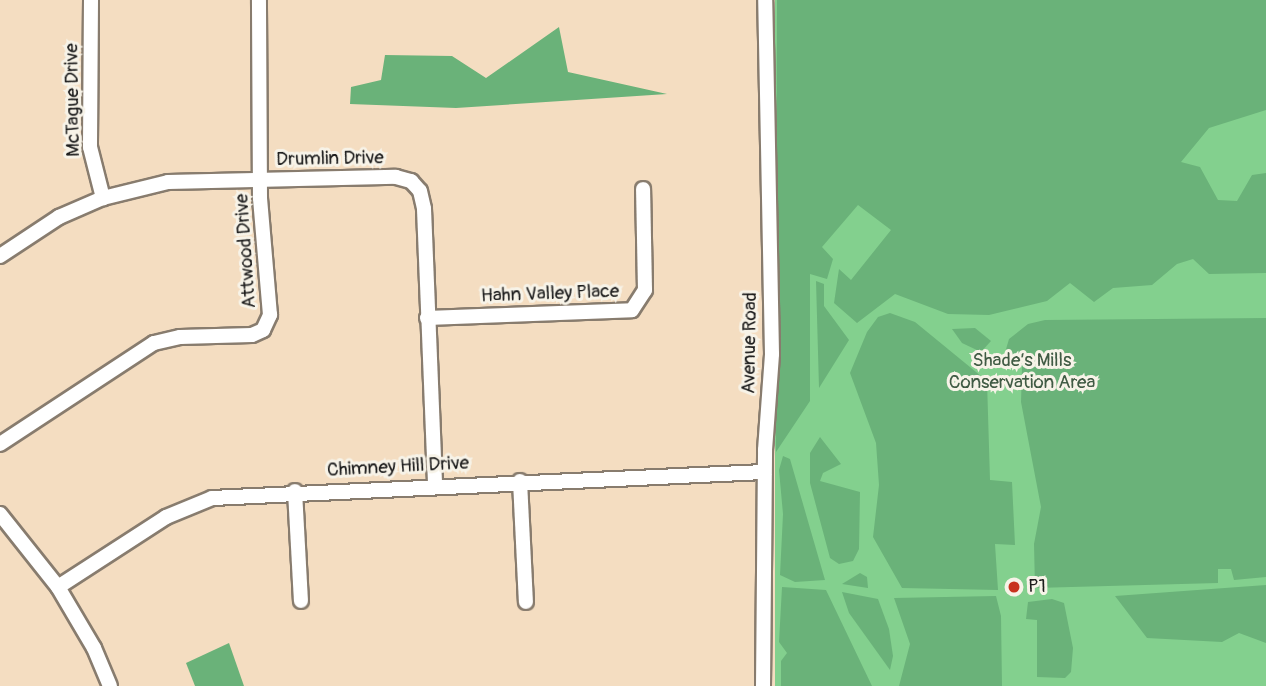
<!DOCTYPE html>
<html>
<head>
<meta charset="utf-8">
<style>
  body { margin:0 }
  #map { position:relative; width:1266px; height:686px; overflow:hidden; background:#f4ddc1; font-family:Pangolin,sans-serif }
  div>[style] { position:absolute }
  .green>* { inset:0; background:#83d08e; transform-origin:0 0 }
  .forest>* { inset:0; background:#6ab279 }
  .roads { filter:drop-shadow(2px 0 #887c6e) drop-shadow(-2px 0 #887c6e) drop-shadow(0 2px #887c6e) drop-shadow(0 -2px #887c6e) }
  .minor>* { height:14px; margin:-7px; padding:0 7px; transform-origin:7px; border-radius:7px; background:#fff }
  .dots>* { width:19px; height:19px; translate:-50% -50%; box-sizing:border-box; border:4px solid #f7f3e8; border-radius:50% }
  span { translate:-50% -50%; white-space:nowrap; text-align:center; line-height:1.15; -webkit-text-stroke:6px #f7f3e8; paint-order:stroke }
  .street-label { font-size:19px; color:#1c1c1c }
  .park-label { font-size:19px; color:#405b44 }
  .poi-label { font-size:19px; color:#1c1c1c }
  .left { translate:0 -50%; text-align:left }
</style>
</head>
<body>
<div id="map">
  <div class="green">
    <div style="left:775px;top:0;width:491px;height:686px"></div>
  </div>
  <div class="forest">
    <div style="clip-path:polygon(777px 0,1266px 0,1266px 110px,1209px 128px,1181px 162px,1200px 167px,1218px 200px,1237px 201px,1252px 175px,1266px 173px,1266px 273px,1209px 274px,1193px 259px,1177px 264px,1152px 285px,1113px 288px,1094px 302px,1070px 283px,1047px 301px,989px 315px,948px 314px,895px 294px,857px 323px,834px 303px,839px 269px,851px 280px,891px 230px,858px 205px,822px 247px,833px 259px,827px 279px,810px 274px,810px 401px,776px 452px)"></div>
    <div style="clip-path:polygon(559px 27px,568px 72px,667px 94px,456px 108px,350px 104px,351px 87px,381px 80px,385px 55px,452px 56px,486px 78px)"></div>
    <div style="clip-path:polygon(816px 281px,824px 284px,824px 306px,849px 340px,819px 388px)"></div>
    <div style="clip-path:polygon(890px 313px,915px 322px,987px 381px,990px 480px,1012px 482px,1015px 545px,995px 544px,998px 590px,902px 588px,873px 537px,879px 485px,876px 443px,850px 373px,867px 332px,878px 317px)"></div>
    <div style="clip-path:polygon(1266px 318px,1266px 577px,1234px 580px,1231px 569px,1218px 569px,1218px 583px,1035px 588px,1034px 544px,1041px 507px,1021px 402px,1022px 367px,1004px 356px,1009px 339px,1028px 324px,1045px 320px)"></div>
    <div style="clip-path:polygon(975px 328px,991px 341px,981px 352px,962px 343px,952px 329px)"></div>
    <div style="clip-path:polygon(820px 437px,841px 464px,823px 473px,820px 481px,860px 492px,859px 549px,853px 561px,839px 564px,830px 558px,810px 483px,810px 453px)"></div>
    <div style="clip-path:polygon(783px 456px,790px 459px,825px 580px,795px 582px,780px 575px,783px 514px,779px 470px)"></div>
    <div style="clip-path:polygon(860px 573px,867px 577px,868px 588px,842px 584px)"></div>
    <div style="clip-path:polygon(1266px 585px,1266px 643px,1239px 633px,1222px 642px,1147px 638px,1115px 596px)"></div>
    <div style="clip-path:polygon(782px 587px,826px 590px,872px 686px,781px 686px,781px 661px,787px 653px,779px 642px)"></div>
    <div style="clip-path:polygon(842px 592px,878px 599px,889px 629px,893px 656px,890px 670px,849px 613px)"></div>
    <div style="clip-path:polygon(996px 596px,1001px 616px,1002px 686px,899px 686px,910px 644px,894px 598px)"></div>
    <div style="clip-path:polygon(1052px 599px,1064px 603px,1073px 648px,1071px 672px,1065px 678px,1037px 677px,1037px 620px,1026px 619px,1028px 602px)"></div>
    <div style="clip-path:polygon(229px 643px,244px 686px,195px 686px,186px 663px)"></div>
  </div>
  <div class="roads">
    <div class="minor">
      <div style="left:91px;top:0;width:147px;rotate:90.4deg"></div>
      <div style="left:90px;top:147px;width:53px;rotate:75.7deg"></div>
      <div style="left:0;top:256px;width:71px;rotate:-33.5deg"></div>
      <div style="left:59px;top:217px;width:48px;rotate:-23.4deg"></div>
      <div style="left:103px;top:198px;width:67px;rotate:-13.8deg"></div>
      <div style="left:168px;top:182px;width:228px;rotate:-1.3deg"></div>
      <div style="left:396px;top:177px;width:16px;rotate:15deg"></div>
      <div style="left:411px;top:181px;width:13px;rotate:48deg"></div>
      <div style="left:420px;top:191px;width:18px;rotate:77deg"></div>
      <div style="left:424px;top:209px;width:276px;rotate:87.7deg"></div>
      <div style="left:427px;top:318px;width:205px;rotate:-2.2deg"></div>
      <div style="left:632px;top:310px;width:24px;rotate:-57deg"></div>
      <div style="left:645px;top:290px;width:101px;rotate:-91.1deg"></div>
      <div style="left:0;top:444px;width:184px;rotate:-33.3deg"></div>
      <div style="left:154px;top:343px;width:27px;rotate:-13deg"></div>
      <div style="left:180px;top:337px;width:72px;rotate:-1.6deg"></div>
      <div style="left:252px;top:335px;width:12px;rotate:-24deg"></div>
      <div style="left:263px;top:330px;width:17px;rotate:-65deg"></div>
      <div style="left:270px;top:315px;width:117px;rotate:-94.9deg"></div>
      <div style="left:260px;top:198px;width:198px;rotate:-90.3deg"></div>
      <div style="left:520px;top:481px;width:121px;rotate:87.2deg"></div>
      <div style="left:295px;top:491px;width:110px;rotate:86.9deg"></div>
      <div style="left:0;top:514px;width:93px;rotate:51.5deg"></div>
      <div style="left:58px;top:587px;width:71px;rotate:59.5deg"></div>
      <div style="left:94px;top:648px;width:41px;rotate:67.2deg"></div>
      <div style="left:58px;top:587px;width:129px;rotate:-32.9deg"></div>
      <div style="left:166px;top:517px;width:50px;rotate:-22.4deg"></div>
      <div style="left:212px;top:498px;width:553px;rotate:-2.7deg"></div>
      <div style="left:763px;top:686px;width:236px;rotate:-89.5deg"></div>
      <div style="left:765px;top:450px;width:96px;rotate:-85.8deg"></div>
      <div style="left:772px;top:354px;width:354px;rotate:-91.1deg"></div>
    </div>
  </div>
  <div class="dots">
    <div style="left:1014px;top:587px;background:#c8321e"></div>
  </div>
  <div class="street-label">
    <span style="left:73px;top:100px;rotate:-91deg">McTague Drive</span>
    <span style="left:330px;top:159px;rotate:-1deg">Drumlin Drive</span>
    <span style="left:246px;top:251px;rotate:-94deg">Attwood Drive</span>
    <span style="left:550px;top:294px;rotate:-2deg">Hahn Valley Place</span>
    <span style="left:750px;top:343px;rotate:-89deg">Avenue Road</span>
    <span style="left:398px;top:467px;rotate:-3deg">Chimney Hill Drive</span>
  </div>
  <div class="park-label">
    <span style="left:1022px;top:372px">Shade’s Mills<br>Conservation Area</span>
  </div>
  <div class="poi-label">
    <span class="left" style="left:1028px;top:587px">P1</span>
  </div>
</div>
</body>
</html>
